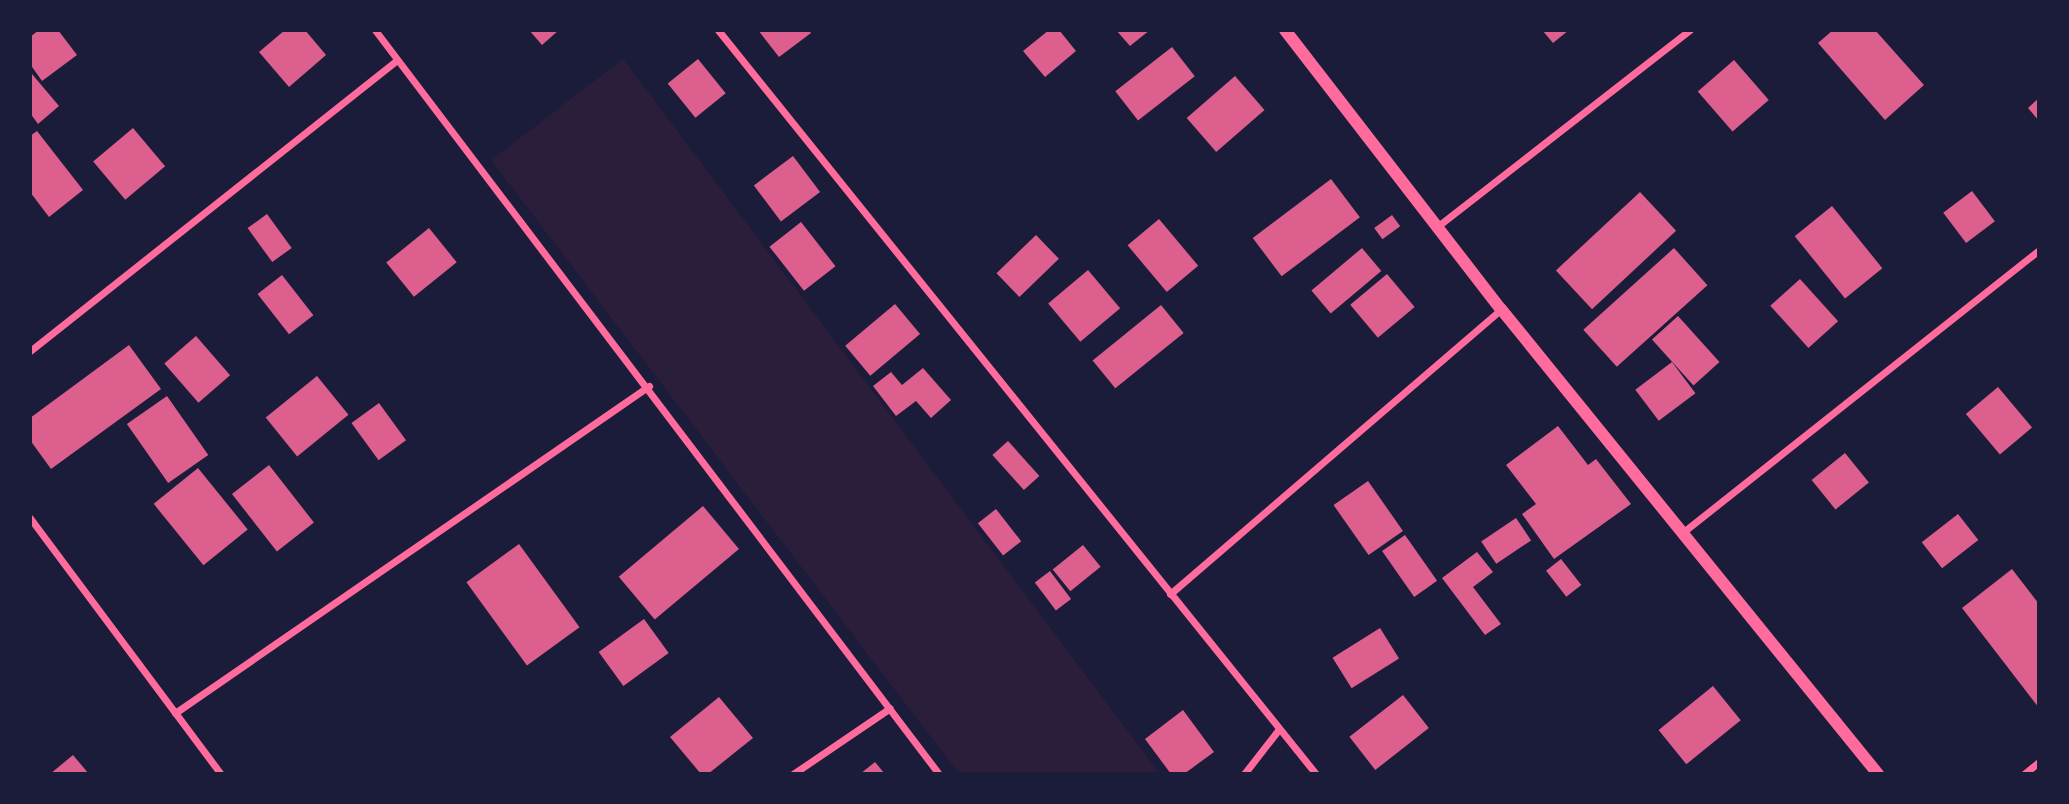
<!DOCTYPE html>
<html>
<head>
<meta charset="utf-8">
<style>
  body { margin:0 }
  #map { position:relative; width:2069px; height:804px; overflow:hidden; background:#1b1b3a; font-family:Raleway,sans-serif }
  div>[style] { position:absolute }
  .green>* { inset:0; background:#2a1e3b }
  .building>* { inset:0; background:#dd5f8e; transform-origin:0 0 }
  .minor>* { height:7px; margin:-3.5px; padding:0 3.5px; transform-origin:3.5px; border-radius:3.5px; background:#ff6b9d }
  .tertiary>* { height:12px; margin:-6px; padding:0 6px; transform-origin:6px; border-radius:6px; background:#ff6b9d }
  span { translate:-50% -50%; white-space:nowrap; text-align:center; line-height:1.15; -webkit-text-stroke:5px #1b1b3a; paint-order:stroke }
  .frame { position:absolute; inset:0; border:32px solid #1b1b3a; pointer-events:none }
</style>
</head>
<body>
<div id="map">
  <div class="green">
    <div style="clip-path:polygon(623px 59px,1160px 774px,959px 774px,491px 160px)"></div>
  </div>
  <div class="building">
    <div style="clip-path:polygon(39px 30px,58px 30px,77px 55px,42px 81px,30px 64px,30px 37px)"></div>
    <div style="clip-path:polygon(285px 30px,305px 30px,326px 55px,289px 87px,259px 52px)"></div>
    <div style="clip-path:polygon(529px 30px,559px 30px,542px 45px)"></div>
    <div style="clip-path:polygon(758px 30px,809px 30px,811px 33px,779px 57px)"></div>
    <div style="clip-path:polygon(1049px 30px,1059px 30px,1076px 51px,1045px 77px,1023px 51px)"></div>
    <div style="clip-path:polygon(1116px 30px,1150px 30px,1130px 46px)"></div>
    <div style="clip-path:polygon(1542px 30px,1569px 30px,1553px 43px)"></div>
    <div style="clip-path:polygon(1833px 30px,1875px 30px,1924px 85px,1885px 120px,1818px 43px)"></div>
    <div style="left:1172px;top:47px;width:37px;height:72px;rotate:52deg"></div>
    <div style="left:698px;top:59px;width:44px;height:39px;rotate:51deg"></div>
    <div style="left:1734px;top:60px;width:53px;height:48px;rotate:49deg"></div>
    <div style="clip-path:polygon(32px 74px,59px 106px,38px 124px,30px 113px)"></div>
    <div style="left:1235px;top:76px;width:45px;height:64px;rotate:49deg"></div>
    <div style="clip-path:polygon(2039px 98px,2039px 121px,2028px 108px)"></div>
    <div style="left:133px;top:128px;width:50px;height:52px;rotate:50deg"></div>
    <div style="clip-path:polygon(37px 131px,83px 190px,49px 217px,30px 192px,30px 136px)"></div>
    <div style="left:793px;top:156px;width:45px;height:49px;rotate:53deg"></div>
    <div style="left:1331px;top:179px;width:48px;height:98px;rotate:53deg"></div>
    <div style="left:1972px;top:191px;width:38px;height:36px;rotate:53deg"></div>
    <div style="left:1640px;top:192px;width:53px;height:115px;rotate:47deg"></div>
    <div style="left:1832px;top:206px;width:80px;height:48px;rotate:51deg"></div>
    <div style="left:267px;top:214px;width:42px;height:24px;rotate:54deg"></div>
    <div style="left:1392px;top:215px;width:14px;height:22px;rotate:54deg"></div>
    <div style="left:1159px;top:219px;width:61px;height:41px;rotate:50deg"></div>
    <div style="left:801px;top:222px;width:56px;height:40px;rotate:52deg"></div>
    <div style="left:429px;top:228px;width:44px;height:55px;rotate:51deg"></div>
    <div style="left:1036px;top:235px;width:33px;height:55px;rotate:46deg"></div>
    <div style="left:1362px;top:248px;width:30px;height:66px;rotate:50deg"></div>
    <div style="left:1674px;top:248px;width:50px;height:122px;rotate:48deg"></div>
    <div style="left:1088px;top:270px;width:50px;height:52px;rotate:50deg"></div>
    <div style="left:1387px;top:274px;width:43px;height:48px;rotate:50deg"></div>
    <div style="left:282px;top:275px;width:51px;height:31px;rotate:52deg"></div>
    <div style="left:1800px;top:279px;width:57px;height:40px;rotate:48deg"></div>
    <div style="left:895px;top:304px;width:39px;height:65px;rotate:50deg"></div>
    <div style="left:1161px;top:305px;width:36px;height:88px;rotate:51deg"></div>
    <div style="left:1678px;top:316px;width:62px;height:35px;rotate:48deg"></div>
    <div style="left:196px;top:336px;width:52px;height:42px;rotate:49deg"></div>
    <div style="clip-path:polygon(129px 345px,161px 389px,51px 469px,30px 440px,30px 418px)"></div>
    <div style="left:1672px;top:362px;width:39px;height:46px;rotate:53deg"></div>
    <div style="clip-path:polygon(923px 368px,951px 400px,931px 418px,916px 401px,896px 416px,873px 386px,891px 372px,902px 385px)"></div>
    <div style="left:317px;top:376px;width:50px;height:66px;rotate:51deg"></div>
    <div style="left:1998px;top:387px;width:53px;height:42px;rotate:50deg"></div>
    <div style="left:167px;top:396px;width:72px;height:49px;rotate:55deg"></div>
    <div style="left:379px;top:403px;width:46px;height:34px;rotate:54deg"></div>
    <div style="clip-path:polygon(1558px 426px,1588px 465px,1596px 459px,1631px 504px,1554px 559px,1522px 514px,1536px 504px,1506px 465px)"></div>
    <div style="left:1008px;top:441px;width:47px;height:21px;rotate:48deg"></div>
    <div style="left:1845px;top:453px;width:38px;height:43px;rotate:51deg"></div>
    <div style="left:269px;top:465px;width:73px;height:47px;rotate:52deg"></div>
    <div style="left:198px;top:468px;width:79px;height:57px;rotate:51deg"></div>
    <div style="left:1368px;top:481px;width:61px;height:42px;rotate:55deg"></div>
    <div style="left:703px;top:506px;width:56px;height:110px;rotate:50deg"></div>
    <div style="left:996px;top:509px;width:41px;height:23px;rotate:52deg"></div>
    <div style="left:1958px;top:514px;width:33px;height:46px;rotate:52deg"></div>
    <div style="left:1516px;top:518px;width:27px;height:42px;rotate:56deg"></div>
    <div style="left:1405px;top:535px;width:56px;height:28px;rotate:55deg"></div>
    <div style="left:519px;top:544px;width:103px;height:65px;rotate:54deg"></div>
    <div style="left:1083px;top:545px;width:28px;height:39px;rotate:51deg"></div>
    <div style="clip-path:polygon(1477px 552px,1493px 572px,1473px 587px,1501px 624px,1485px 635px,1442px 578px)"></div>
    <div style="left:1561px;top:559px;width:33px;height:19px;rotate:52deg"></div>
    <div style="clip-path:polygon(2012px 569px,2039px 604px,2039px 708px,1962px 608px)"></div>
    <div style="left:1050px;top:571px;width:35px;height:19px;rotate:53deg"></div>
    <div style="left:644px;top:619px;width:42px;height:56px;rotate:54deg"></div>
    <div style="left:1380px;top:628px;width:36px;height:56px;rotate:58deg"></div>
    <div style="left:1713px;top:686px;width:44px;height:70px;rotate:51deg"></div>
    <div style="left:1403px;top:695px;width:42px;height:68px;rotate:52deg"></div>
    <div style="clip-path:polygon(719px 697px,753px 738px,708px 774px,701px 774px,670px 737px)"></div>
    <div style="clip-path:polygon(1183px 710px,1214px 752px,1184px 774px,1171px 774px,1145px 739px)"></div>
    <div style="clip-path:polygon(73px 755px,89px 774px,50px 774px)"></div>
    <div style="clip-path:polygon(875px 762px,885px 774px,860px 774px)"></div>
  </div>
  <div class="minor">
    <div style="left:375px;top:30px;width:934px;rotate:52.84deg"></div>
    <div style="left:718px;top:30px;width:955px;rotate:51.21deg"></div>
    <div style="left:1438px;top:226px;width:319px;rotate:-37.9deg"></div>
    <div style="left:30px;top:351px;width:468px;rotate:-38.4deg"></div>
    <div style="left:30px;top:518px;width:319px;rotate:53.3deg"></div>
    <div style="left:1682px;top:533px;width:456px;rotate:-38.4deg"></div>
    <div style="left:1170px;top:594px;width:437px;rotate:-40.7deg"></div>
    <div style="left:175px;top:713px;width:576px;rotate:-34.6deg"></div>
    <div style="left:793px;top:774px;width:117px;rotate:-34.2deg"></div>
    <div style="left:1244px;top:774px;width:57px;rotate:-52.1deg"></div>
    <div style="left:2024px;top:774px;width:19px;rotate:-39deg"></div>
  </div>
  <div class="tertiary">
    <div style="left:1285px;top:30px;width:353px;rotate:52.3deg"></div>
    <div style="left:1501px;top:309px;width:599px;rotate:50.97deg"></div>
  </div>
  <div class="frame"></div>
</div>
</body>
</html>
